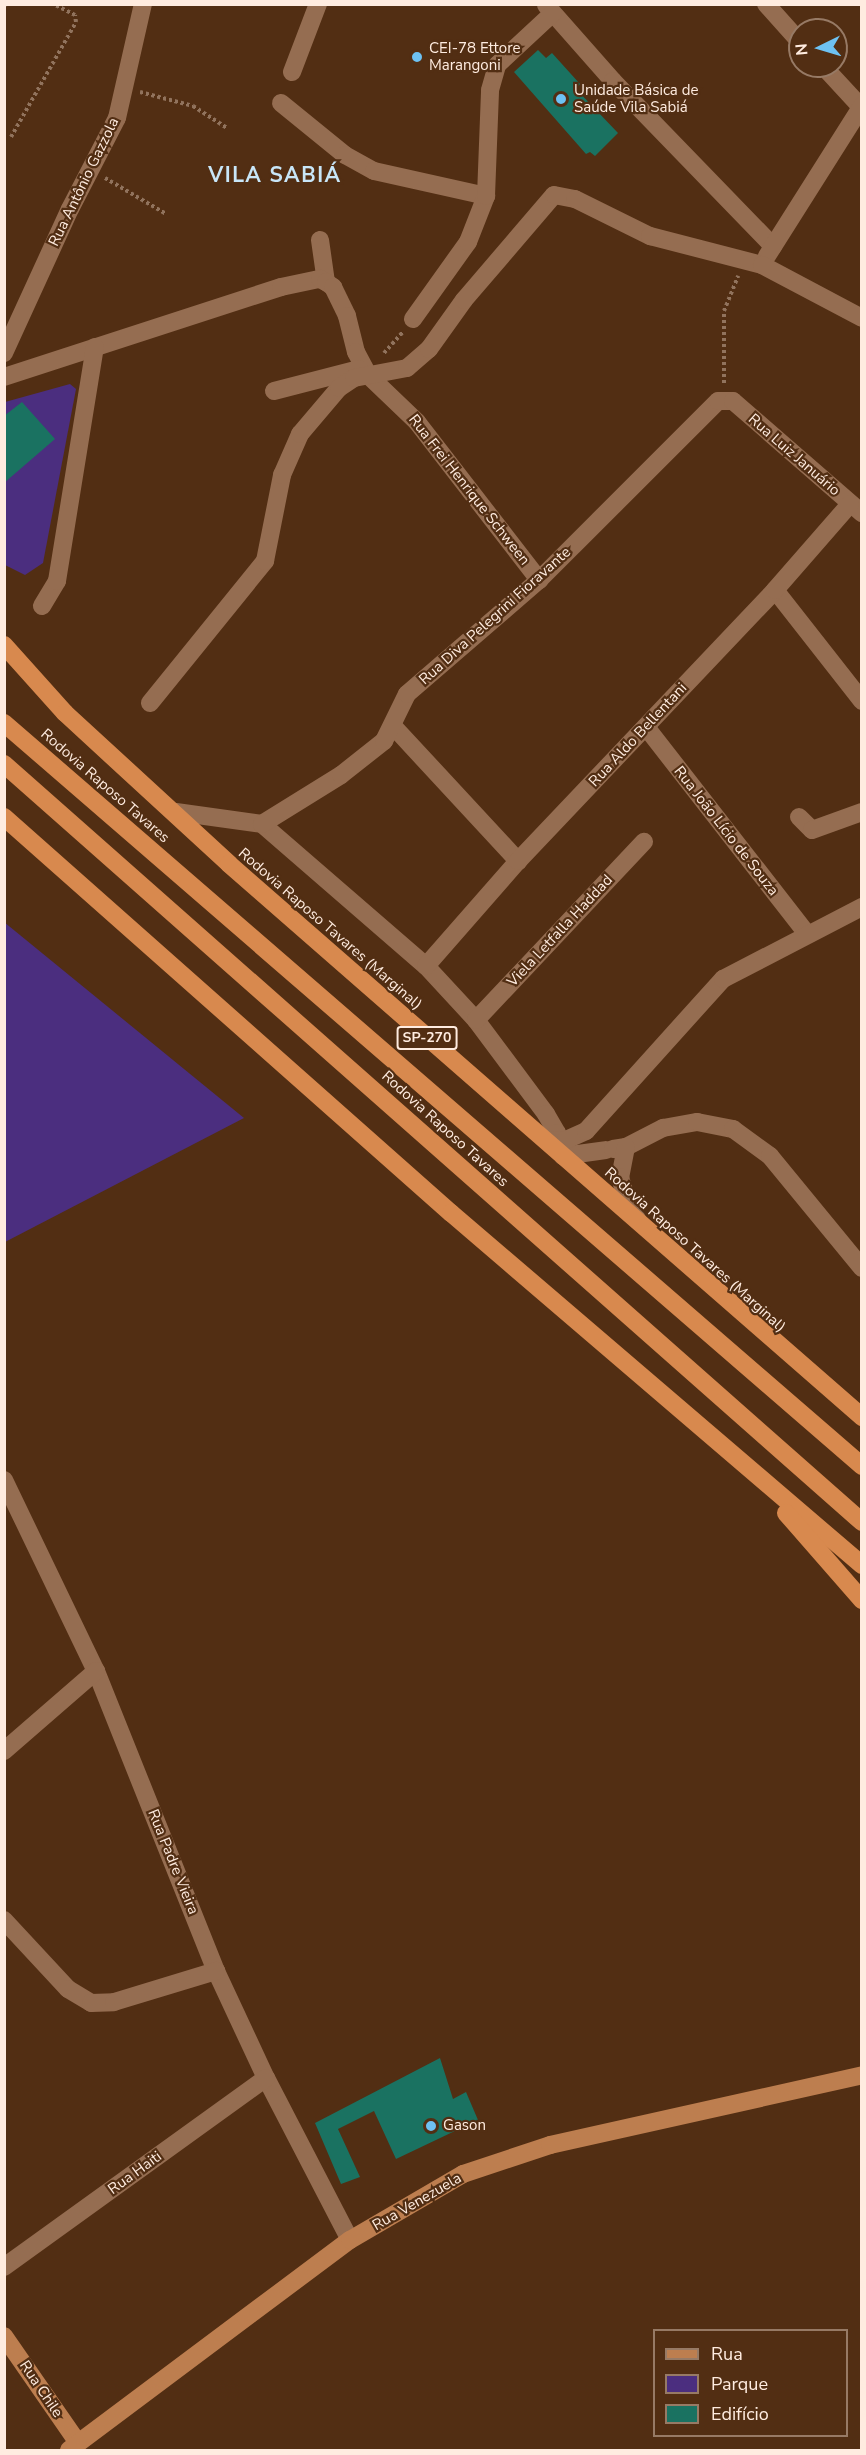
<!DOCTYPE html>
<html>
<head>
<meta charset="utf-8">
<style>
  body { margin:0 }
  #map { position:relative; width:866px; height:2455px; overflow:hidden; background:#522e13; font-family:"Nunito Sans",sans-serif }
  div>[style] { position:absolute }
  .green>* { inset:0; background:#4b2e7f }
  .building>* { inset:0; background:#1a7261 }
  .path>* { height:4px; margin-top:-2px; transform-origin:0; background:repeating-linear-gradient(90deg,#91735d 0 3px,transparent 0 6px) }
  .minor>* { height:18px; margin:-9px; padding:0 9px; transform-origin:9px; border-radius:9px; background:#956d51 }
  .major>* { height:18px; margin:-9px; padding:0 9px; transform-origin:9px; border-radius:9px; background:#bd7e4f }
  .highway>* { height:18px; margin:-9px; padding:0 9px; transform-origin:9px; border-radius:9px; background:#d8894e }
  .dots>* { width:16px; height:16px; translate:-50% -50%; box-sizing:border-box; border:3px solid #522e13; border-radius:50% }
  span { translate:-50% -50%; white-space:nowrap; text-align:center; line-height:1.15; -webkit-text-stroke:4.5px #522e13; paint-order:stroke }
  .shield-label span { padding:2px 4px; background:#522e13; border:2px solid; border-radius:4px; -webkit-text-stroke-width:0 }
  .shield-label { font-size:14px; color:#ffece0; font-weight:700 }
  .poi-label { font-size:15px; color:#ffece0 }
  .left { translate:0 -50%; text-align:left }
  .street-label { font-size:15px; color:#ffece0 }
  .district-label { font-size:21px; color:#c8e6f8; font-weight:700; letter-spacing:1.5px }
  .frame { position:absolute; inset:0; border:6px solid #ffece0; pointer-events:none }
  .legend { position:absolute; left:653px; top:2329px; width:195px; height:108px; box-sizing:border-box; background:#522e13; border:2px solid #977a65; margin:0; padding:8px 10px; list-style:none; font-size:18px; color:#ffece0 }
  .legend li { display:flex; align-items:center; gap:12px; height:30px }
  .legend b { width:30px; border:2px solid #977a65 }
  .north { position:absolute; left:788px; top:18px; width:60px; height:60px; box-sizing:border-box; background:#522e13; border:2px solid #977a65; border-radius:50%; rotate:265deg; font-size:16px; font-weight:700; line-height:24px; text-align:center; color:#ffece0 }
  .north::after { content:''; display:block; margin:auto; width:21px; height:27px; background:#6ec2f3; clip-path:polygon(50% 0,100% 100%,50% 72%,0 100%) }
</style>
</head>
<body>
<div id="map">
  <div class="green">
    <div style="clip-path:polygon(70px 384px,76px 389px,43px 563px,25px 575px,5px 565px,5px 402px)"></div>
    <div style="clip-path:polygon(4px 922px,244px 1118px,5px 1242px,4px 1242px)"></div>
  </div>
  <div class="building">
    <div style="clip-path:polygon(538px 50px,546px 58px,552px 53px,580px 84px,576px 89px,618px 133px,595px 156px,590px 152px,586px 154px,514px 72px)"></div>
    <div style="clip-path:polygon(22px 402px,55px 439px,4px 483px,4px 416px)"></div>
    <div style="clip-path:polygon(440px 2058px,453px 2099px,466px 2092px,478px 2120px,396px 2159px,374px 2111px,338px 2129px,360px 2177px,341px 2184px,315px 2123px)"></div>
  </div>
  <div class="path">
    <div style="left:4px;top:5px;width:3px;rotate:-18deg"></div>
    <div style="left:140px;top:92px;width:55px;rotate:14.8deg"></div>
    <div style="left:193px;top:106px;width:40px;rotate:32.9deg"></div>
    <div style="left:11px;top:137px;width:132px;rotate:-60.5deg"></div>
    <div style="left:76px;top:22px;width:7px;rotate:-98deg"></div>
    <div style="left:75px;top:15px;width:25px;rotate:-153deg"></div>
    <div style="left:105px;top:178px;width:71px;rotate:30.5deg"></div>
    <div style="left:384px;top:353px;width:28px;rotate:-48deg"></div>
    <div style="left:724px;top:383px;width:72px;rotate:-90deg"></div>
    <div style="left:724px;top:311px;width:38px;rotate:-68deg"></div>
  </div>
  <div class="minor">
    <div style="left:766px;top:4px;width:51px;rotate:48.2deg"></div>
    <div style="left:546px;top:5px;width:101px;rotate:48.6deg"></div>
    <div style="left:613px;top:81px;width:230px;rotate:45.9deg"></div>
    <div style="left:823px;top:66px;width:56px;rotate:47.2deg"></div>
    <div style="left:292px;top:72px;width:73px;rotate:-69.1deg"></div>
    <div style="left:281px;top:103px;width:82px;rotate:39.1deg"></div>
    <div style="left:345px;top:155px;width:33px;rotate:29deg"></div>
    <div style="left:374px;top:171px;width:115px;rotate:12.6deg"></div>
    <div style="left:320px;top:240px;width:42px;rotate:81.9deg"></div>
    <div style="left:767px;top:256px;width:178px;rotate:-57.7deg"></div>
    <div style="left:413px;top:319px;width:95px;rotate:-54.5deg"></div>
    <div style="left:468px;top:242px;width:49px;rotate:-68.6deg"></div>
    <div style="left:486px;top:196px;width:106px;rotate:-87.8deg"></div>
    <div style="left:490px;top:90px;width:26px;rotate:-74deg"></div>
    <div style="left:497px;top:65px;width:76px;rotate:-42.9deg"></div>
    <div style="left:4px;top:353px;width:158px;rotate:-65.4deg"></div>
    <div style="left:70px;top:209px;width:102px;rotate:-62.7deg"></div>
    <div style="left:117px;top:118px;width:117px;rotate:-77.2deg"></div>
    <div style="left:4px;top:377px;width:291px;rotate:-18deg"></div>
    <div style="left:281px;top:287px;width:40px;rotate:-12deg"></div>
    <div style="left:320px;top:279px;width:7px;rotate:27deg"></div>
    <div style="left:326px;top:282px;width:9px;rotate:36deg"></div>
    <div style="left:333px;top:287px;width:32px;rotate:64deg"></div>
    <div style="left:347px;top:316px;width:37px;rotate:76deg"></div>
    <div style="left:356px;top:352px;width:26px;rotate:62deg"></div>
    <div style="left:368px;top:375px;width:68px;rotate:43.8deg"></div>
    <div style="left:417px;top:422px;width:200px;rotate:52.3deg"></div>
    <div style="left:274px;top:391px;width:88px;rotate:-14.5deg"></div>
    <div style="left:775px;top:590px;width:141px;rotate:51.9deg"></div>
    <div style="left:42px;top:606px;width:29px;rotate:-59deg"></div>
    <div style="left:57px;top:581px;width:237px;rotate:-80.8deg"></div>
    <div style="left:150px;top:703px;width:183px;rotate:-51deg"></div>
    <div style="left:265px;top:561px;width:88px;rotate:-78.8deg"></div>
    <div style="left:282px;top:475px;width:45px;rotate:-66.3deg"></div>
    <div style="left:300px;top:434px;width:60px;rotate:-49.7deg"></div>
    <div style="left:339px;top:388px;width:18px;rotate:-34deg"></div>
    <div style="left:354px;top:378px;width:54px;rotate:-10.7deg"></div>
    <div style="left:407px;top:368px;width:29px;rotate:-41deg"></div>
    <div style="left:429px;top:349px;width:60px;rotate:-54.5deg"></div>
    <div style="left:464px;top:300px;width:138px;rotate:-49.4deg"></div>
    <div style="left:554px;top:195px;width:21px;rotate:11deg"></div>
    <div style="left:575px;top:199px;width:84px;rotate:26.3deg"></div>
    <div style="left:650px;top:236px;width:116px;rotate:14.5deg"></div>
    <div style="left:762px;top:265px;width:113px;rotate:27.9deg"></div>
    <div style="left:394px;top:727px;width:183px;rotate:47.2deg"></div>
    <div style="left:646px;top:727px;width:262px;rotate:52.1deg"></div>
    <div style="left:176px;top:812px;width:87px;rotate:7.9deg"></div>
    <div style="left:262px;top:824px;width:217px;rotate:40.9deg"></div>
    <div style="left:426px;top:966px;width:74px;rotate:47.2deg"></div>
    <div style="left:476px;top:1020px;width:117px;rotate:53.3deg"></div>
    <div style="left:546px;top:1114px;width:22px;rotate:60deg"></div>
    <div style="left:557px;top:1133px;width:24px;rotate:75deg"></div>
    <div style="left:563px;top:1156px;width:43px;rotate:-7.9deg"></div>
    <div style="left:799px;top:817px;width:18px;rotate:45deg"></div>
    <div style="left:812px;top:830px;width:53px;rotate:-19.8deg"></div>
    <div style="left:262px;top:824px;width:93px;rotate:-31.8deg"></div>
    <div style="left:341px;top:775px;width:55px;rotate:-38.3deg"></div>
    <div style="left:384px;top:741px;width:52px;rotate:-63.9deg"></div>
    <div style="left:407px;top:694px;width:174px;rotate:-40.8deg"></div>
    <div style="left:539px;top:580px;width:253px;rotate:-45deg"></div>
    <div style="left:718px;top:401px;width:15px"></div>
    <div style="left:733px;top:401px;width:171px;rotate:41deg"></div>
    <div style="left:426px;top:966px;width:140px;rotate:-48.8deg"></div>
    <div style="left:518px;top:861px;width:373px;rotate:-46.5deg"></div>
    <div style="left:775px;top:590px;width:114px;rotate:-48.9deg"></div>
    <div style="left:476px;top:1020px;width:245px;rotate:-46.7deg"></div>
    <div style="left:549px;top:1141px;width:17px;rotate:-3deg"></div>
    <div style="left:566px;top:1140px;width:22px;rotate:-24deg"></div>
    <div style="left:586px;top:1131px;width:205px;rotate:-48deg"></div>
    <div style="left:723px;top:979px;width:157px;rotate:-27.4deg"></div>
    <div style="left:626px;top:1147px;width:42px;rotate:-27.2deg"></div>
    <div style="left:663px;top:1128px;width:35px;rotate:-10deg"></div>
    <div style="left:697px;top:1122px;width:37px;rotate:11deg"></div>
    <div style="left:733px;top:1129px;width:46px;rotate:36.1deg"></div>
    <div style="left:770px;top:1156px;width:145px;rotate:50.6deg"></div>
    <div style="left:613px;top:1149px;width:13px;rotate:-9deg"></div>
    <div style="left:626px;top:1147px;width:31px;rotate:101deg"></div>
    <div style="left:620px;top:1177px;width:33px;rotate:74deg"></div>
    <div style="left:629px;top:1209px;width:13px;rotate:51deg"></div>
    <div style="left:4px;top:1480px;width:212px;rotate:64.3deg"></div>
    <div style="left:96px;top:1671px;width:323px;rotate:68.2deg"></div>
    <div style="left:216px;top:1971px;width:118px;rotate:65deg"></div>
    <div style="left:266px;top:2078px;width:182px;rotate:62.6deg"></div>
    <div style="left:4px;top:1751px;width:122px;rotate:-41deg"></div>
    <div style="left:4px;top:1920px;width:94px;rotate:47.2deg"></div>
    <div style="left:68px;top:1989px;width:27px;rotate:31deg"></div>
    <div style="left:91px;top:2003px;width:23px;rotate:-2deg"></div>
    <div style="left:114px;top:2002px;width:107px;rotate:-16.9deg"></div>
    <div style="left:4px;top:2267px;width:323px;rotate:-35.8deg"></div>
  </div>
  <div class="major">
    <div style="left:4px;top:2336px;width:130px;rotate:55.3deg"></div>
    <div style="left:69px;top:2450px;width:351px;rotate:-36.8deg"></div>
    <div style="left:350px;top:2240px;width:131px;rotate:-30.3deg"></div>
    <div style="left:463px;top:2174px;width:92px;rotate:-18.4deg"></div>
    <div style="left:550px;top:2145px;width:320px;rotate:-12.6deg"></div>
  </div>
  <div class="highway">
    <div style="left:4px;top:645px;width:91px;rotate:48.1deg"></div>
    <div style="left:65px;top:713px;width:223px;rotate:42.6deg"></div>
    <div style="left:229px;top:864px;width:841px;rotate:41.14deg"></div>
    <div style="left:4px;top:723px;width:1135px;rotate:40.89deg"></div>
    <div style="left:4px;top:764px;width:1145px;rotate:41.46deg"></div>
    <div style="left:4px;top:817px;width:597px;rotate:41.54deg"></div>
    <div style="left:451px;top:1213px;width:541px;rotate:40.58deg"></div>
    <div style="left:786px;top:1513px;width:116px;rotate:48.9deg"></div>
  </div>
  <div class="dots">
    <div style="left:417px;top:57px;background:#6ec2f3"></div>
    <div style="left:561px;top:99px;background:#6ec2f3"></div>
    <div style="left:431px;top:2126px;background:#6ec2f3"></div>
  </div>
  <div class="shield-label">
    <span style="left:427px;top:1038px">SP-270</span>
  </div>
  <div class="poi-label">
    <span class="left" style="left:429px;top:57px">CEI-78 Ettore<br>Marangoni</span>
    <span class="left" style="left:574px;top:99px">Unidade Básica de<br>Saúde Vila Sabiá</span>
    <span class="left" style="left:443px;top:2126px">Gason</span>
  </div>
  <div class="street-label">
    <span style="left:84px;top:182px;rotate:-64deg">Rua Antônio Gazzola</span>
    <span style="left:794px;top:455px;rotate:41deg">Rua Luiz Januário</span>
    <span style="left:469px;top:490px;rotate:52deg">Rua Frei Henrique Schween</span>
    <span style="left:495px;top:616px;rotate:-42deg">Rua Diva Pelegrini Fioravante</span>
    <span style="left:638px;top:735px;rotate:-47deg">Rua Aldo Bellentani</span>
    <span style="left:105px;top:786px;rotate:41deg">Rodovia Raposo Tavares</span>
    <span style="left:726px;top:831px;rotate:52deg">Rua João Lício de Souza</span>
    <span style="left:330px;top:929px;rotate:41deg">Rodovia Raposo Tavares (Marginal)</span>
    <span style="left:560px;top:931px;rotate:-47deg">Viela Letfalla Haddad</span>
    <span style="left:445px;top:1129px;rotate:42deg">Rodovia Raposo Tavares</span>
    <span style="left:695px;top:1250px;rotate:42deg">Rodovia Raposo Tavares (Marginal)</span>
    <span style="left:173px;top:1862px;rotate:68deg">Rua Padre Vieira</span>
    <span style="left:135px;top:2173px;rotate:-36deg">Rua Haiti</span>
    <span style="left:417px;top:2202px;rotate:-30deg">Rua Venezuela</span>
    <span style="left:41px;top:2389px;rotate:56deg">Rua Chile</span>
  </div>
  <div class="district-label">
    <span style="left:275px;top:175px">VILA SABIÁ</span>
  </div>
  <div class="frame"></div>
  <ul class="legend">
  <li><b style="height:8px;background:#bd7e4f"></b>Rua</li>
  <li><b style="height:16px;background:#4b2e7f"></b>Parque</li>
  <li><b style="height:16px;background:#1a7261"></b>Edifício</li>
  </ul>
  <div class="north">N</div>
</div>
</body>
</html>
